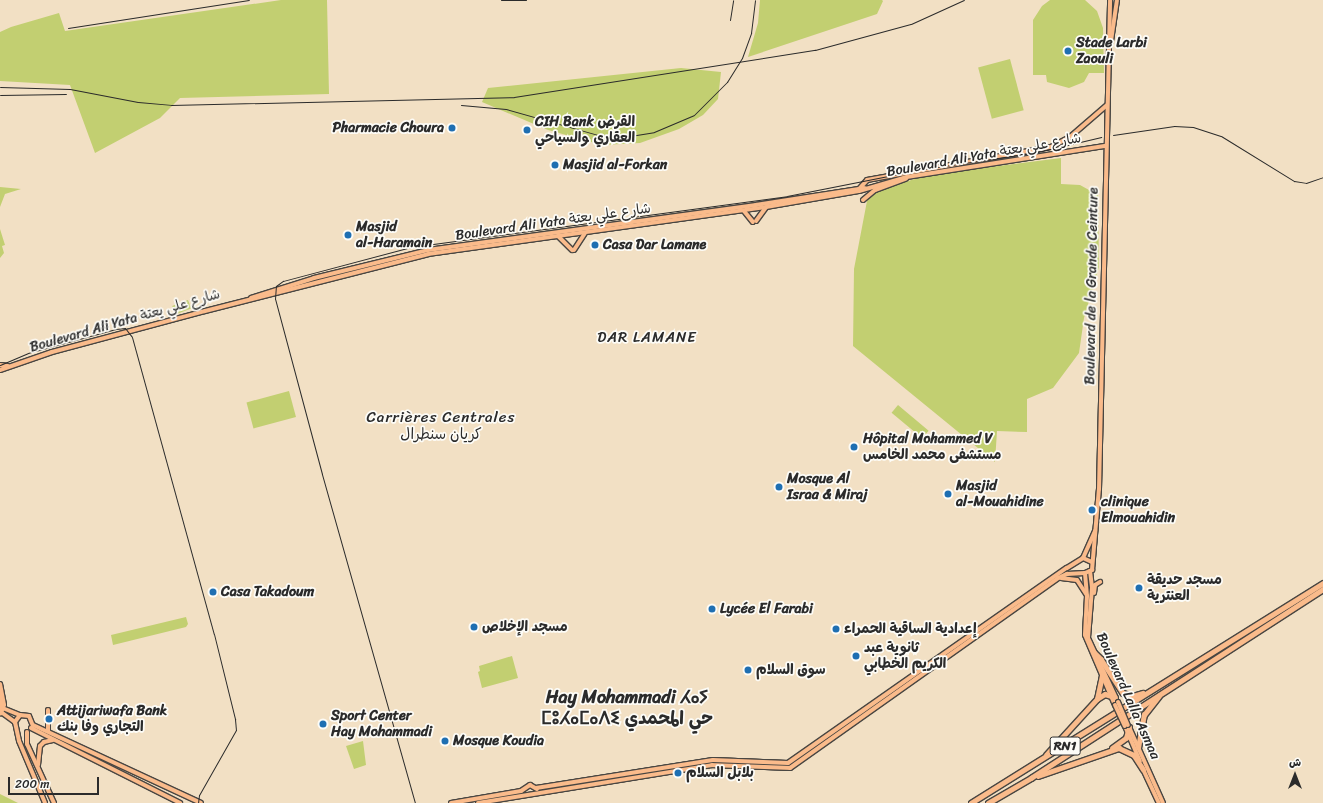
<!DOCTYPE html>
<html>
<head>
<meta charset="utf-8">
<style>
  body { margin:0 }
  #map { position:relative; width:1323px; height:803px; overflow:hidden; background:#f2e0c4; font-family:Sriracha,"Playpen Sans Arabic","Noto Sans Tifinagh",sans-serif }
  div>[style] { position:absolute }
  .green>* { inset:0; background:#c2cf71; transform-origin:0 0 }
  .roads { filter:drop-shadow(1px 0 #494642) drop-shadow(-1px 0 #494642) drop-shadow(0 1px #494642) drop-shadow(0 -1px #494642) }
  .major>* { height:4px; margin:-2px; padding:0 2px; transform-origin:2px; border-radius:2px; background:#fabb8b }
  .highway>* { height:4.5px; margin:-2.25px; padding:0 2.25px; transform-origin:2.25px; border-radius:2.25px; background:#fabb8b }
  .tram>* { height:1px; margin:-0.5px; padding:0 0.5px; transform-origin:0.5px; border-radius:0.5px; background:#2b2b2b }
  .rail>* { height:1px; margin:-0.5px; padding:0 0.5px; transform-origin:0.5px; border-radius:0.5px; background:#2b2b2b }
  .bridges { filter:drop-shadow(1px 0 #494642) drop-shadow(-1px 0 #494642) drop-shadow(0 1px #494642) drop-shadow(0 -1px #494642) }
  .major-bridge>* { height:4px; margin:-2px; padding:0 2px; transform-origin:2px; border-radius:2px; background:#fabb8b }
  .dots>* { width:11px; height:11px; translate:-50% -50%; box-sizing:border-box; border:2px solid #fdfcf7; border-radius:50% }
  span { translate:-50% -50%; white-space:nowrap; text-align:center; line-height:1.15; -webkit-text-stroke:3.5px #fdfcf7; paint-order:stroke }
  .shield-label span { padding:1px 3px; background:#fdfcf7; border:1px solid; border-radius:3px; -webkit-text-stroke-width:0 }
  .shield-label { font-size:13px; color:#2b2b2b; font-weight:700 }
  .poi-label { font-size:14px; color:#2b2b2b; font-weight:700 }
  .left { translate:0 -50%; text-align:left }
  .right { translate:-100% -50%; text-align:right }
  .street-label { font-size:14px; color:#2b2b2b }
  .neighbourhood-label { font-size:15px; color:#2b2b2b; letter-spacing:1px }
  .district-label { font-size:18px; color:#2b2b2b; font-weight:700 }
  .north { position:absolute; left:1275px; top:755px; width:40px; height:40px; -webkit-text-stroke:3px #fdfcf7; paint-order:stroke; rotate:0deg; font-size:11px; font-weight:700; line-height:16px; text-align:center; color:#2b2b2b }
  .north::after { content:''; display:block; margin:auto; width:14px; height:18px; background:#2b2b2b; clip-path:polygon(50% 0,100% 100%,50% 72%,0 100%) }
  .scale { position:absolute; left:8px; top:777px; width:91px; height:18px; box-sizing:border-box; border:2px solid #2b2b2b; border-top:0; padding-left:5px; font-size:12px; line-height:14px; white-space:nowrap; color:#2b2b2b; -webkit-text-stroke:3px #fdfcf7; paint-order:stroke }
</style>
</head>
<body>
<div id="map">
  <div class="green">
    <div style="clip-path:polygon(281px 0,327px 0,329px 94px,180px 98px,160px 118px,95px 153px,70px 85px,0 81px,0 32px,11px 27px,59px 13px,65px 31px)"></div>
    <div style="clip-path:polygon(760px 0,882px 0,883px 1px,877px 14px,748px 57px,758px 23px)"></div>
    <div style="clip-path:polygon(1050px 0,1085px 0,1097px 11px,1103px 28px,1104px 73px,1089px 73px,1084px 82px,1069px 88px,1047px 82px,1046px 75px,1033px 75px,1033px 20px,1042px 6px)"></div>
    <div style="left:1010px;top:59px;width:53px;height:33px;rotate:75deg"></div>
    <div style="clip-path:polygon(681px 68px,721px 72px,718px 99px,703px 115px,679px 129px,640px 143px,602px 145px,548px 130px,482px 102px,488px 88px)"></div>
    <div style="clip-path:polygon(1061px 158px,1061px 184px,1080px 185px,1098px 195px,1099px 267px,1084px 318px,1079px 353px,1053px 388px,1027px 399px,1027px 432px,997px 431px,995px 462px,853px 346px,854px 269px,867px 201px,874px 192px,927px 175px)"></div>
    <div style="clip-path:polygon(0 187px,21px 189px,5px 194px,0 207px)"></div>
    <div style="clip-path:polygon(0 229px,5px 245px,2px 246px,4px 253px,0 258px)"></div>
    <div style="left:188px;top:300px;width:9px;height:17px;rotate:69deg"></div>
    <div style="left:289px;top:391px;width:27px;height:44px;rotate:75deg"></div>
    <div style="left:898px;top:405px;width:40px;height:10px;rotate:40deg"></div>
    <div style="clip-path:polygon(186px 617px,188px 624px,186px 627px,113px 645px,111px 635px)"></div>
    <div style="clip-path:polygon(512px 656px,518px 678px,482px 688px,478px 672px,480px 671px,479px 666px)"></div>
    <div style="clip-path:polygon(363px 741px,366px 765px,354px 769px,346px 746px)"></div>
    <div style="clip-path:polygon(0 794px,18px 803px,0 803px)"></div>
  </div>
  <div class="roads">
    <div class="major">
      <div style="left:1111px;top:41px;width:41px;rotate:-81.7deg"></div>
      <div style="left:859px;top:189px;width:12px;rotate:-48deg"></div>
      <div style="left:867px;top:180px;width:187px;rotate:-10.2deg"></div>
      <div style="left:1051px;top:147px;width:21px;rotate:-28deg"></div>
      <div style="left:1070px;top:137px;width:49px;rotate:-40.9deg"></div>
      <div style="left:863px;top:200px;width:16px;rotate:-40deg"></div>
      <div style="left:875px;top:190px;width:33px;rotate:-20deg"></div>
      <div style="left:744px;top:211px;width:14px;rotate:51deg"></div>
      <div style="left:756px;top:221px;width:17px;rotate:-54deg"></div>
      <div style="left:558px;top:236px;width:20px;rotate:45deg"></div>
      <div style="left:574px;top:250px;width:20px;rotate:-57deg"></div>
      <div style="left:251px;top:298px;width:66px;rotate:-17.6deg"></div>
      <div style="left:314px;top:278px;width:117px;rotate:-13.8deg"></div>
      <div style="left:428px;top:250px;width:331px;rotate:-7.8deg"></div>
      <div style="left:756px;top:205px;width:110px;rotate:-8.9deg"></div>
      <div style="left:0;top:365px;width:8px;rotate:7deg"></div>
      <div style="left:0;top:370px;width:55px;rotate:-19.1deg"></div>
      <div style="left:52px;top:352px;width:158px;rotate:-15deg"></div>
      <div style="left:205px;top:311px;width:230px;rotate:-14.3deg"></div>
      <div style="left:428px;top:254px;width:341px;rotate:-7.9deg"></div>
      <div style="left:766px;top:207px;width:94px;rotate:-9.8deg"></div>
      <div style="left:859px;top:191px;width:50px;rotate:-16.3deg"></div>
      <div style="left:907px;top:177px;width:201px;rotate:-8.9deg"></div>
      <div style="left:1083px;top:558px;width:30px;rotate:-66deg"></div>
      <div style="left:1090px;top:571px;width:17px;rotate:83deg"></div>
      <div style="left:1092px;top:588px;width:50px;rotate:94.6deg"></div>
      <div style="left:1088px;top:638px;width:66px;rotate:65deg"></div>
      <div style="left:1085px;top:573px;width:23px;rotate:85deg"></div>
      <div style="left:1087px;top:596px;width:39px;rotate:93deg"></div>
      <div style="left:1085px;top:635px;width:76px;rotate:66.8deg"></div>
      <div style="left:1061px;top:578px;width:16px;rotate:7deg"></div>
      <div style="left:1077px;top:580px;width:17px;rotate:57deg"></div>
      <div style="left:1094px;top:593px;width:8px;rotate:-83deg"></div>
      <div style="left:1095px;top:585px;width:6px;rotate:-31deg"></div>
      <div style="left:0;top:684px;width:21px;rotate:79deg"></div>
      <div style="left:4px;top:705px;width:9px;rotate:111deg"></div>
      <div style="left:0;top:696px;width:13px;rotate:90deg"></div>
      <div style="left:0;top:707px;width:22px;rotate:22deg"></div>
      <div style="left:20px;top:715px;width:9px;rotate:6deg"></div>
      <div style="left:29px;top:716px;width:11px;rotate:68deg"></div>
      <div style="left:1px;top:712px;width:17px;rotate:36deg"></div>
      <div style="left:20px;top:715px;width:9px;rotate:126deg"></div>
      <div style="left:15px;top:722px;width:19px;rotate:78deg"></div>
      <div style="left:19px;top:741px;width:67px;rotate:67.2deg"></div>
      <div style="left:33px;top:725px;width:185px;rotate:24.9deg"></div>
      <div style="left:1125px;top:726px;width:38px;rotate:67deg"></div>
      <div style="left:1129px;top:727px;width:83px;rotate:65.9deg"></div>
      <div style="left:31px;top:728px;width:167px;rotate:26.7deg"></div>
      <div style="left:48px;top:731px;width:21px;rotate:-90deg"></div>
      <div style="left:27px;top:732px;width:12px;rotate:90deg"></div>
      <div style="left:27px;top:744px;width:65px;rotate:65.4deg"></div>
      <div style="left:38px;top:765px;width:19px;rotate:-84deg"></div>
      <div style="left:40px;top:746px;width:6px;rotate:-45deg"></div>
      <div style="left:44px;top:742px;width:9px;rotate:-13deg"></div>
      <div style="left:1142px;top:767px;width:40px;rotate:65deg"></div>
      <div style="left:536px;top:788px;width:179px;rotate:-9deg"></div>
      <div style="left:713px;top:760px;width:75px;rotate:2.3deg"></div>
      <div style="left:788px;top:763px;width:340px;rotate:-35deg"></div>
      <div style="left:1067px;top:568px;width:19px;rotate:-32deg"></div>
      <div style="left:1083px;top:558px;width:10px;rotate:24deg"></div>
      <div style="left:451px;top:803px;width:71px;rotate:-9.7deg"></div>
      <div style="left:521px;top:791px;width:11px;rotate:-34deg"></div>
      <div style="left:530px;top:785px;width:8px;rotate:30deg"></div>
      <div style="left:478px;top:803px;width:237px;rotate:-9.2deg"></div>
      <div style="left:712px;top:765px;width:78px;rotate:2.2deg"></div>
      <div style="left:790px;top:768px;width:329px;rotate:-35.3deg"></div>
      <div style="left:1058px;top:578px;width:10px;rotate:-24deg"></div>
      <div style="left:1067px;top:574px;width:18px;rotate:-3deg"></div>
      <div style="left:1085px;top:573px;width:8px;rotate:-23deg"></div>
      <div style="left:1092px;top:570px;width:81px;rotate:-85.1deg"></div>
      <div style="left:1099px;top:489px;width:489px;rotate:-88.7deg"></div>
    </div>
    <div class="highway">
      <div style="left:1094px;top:652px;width:10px;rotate:45deg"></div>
      <div style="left:1101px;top:659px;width:40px;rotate:57.1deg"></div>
      <div style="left:1123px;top:693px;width:10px;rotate:17deg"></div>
      <div style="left:1133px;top:696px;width:10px;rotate:-17deg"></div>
      <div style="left:1097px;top:699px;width:9px;rotate:-32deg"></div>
      <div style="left:1105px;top:694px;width:10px;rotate:17deg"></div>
      <div style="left:1112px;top:748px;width:17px;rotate:-36deg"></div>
      <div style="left:1126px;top:738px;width:11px;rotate:-75deg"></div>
      <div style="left:1138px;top:748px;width:34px;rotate:-80deg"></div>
      <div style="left:1144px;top:715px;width:24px;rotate:-52deg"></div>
      <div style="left:1046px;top:755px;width:76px;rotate:-47.7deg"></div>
      <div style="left:1097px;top:699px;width:24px;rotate:-78deg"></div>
      <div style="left:1038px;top:776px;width:86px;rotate:-19.1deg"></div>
      <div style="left:1119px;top:748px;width:17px;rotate:25deg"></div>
      <div style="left:1134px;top:755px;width:17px;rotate:57deg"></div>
      <div style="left:971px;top:803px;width:415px;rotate:-32deg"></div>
      <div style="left:988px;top:803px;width:50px;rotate:-30.2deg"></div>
      <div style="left:1031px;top:778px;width:348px;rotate:-32.9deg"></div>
    </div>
  </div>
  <div class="tram">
    <div style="left:1113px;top:135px;width:62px;rotate:-8.4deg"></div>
    <div style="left:1174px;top:126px;width:19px;rotate:3deg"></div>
    <div style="left:1193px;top:127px;width:29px;rotate:18deg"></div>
    <div style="left:1221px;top:136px;width:86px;rotate:31.7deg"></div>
    <div style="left:1294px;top:181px;width:12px;rotate:9deg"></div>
    <div style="left:1306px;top:183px;width:18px;rotate:-19deg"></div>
    <div style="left:0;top:365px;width:30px;rotate:-23deg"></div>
    <div style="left:28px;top:353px;width:91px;rotate:-15.3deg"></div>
    <div style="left:116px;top:329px;width:9px;rotate:-6deg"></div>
    <div style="left:125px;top:328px;width:11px;rotate:52deg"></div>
    <div style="left:132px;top:337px;width:308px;rotate:74.6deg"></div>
    <div style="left:214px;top:634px;width:88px;rotate:76.1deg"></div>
    <div style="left:235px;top:719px;width:11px;rotate:85deg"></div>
    <div style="left:236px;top:730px;width:75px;rotate:119.6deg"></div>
    <div style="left:199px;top:795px;width:8px;rotate:97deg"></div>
    <div style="left:415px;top:803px;width:342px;rotate:-105.8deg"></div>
    <div style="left:322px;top:474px;width:181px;rotate:-105deg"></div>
    <div style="left:275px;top:299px;width:13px;rotate:-86deg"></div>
    <div style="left:276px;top:286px;width:9px;rotate:-36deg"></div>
    <div style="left:283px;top:281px;width:132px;rotate:-14.9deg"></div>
    <div style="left:411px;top:247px;width:379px;rotate:-7.7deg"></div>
    <div style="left:787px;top:196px;width:134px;rotate:-11.2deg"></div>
    <div style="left:918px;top:170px;width:121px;rotate:-8.5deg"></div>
    <div style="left:1038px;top:152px;width:65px;rotate:-13.4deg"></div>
  </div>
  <div class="rail">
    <div style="left:501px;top:0;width:25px"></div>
    <div style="left:730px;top:20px;width:20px;rotate:-81deg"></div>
    <div style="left:68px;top:28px;width:183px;rotate:-8.8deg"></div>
    <div style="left:0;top:87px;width:70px;rotate:1.6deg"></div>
    <div style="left:70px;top:89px;width:69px;rotate:10.8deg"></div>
    <div style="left:138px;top:102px;width:33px;rotate:5deg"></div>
    <div style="left:171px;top:105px;width:343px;rotate:-1.3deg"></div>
    <div style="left:514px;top:97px;width:305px;rotate:-8.9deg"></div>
    <div style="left:815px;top:50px;width:99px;rotate:-15.2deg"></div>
    <div style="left:911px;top:24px;width:58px;rotate:-24.4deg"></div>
    <div style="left:0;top:95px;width:66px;rotate:-0.9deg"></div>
    <div style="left:461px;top:105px;width:45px;rotate:5.1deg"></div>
    <div style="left:506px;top:109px;width:96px;rotate:15.8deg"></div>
    <div style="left:598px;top:135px;width:26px;rotate:4deg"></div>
    <div style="left:624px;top:137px;width:30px;rotate:-9deg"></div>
    <div style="left:654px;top:132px;width:43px;rotate:-23deg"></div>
    <div style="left:694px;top:115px;width:47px;rotate:-45deg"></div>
    <div style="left:727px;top:82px;width:28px;rotate:-58deg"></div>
    <div style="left:742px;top:58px;width:27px;rotate:-70deg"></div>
    <div style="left:751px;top:33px;width:33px;rotate:-83deg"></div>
  </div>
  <div class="bridges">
    <div class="major-bridge">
      <div style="left:1118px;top:702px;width:25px;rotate:67deg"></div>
      <div style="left:1115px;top:705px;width:23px;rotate:65deg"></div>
    </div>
  </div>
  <div class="dots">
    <div style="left:1068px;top:51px;background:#1f6fb2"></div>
    <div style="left:452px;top:128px;background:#1f6fb2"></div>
    <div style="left:527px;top:130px;background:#1f6fb2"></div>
    <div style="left:555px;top:165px;background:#1f6fb2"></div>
    <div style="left:348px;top:235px;background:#1f6fb2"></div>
    <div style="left:595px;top:245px;background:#1f6fb2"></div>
    <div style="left:854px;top:447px;background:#1f6fb2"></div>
    <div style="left:779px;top:487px;background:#1f6fb2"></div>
    <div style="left:948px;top:494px;background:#1f6fb2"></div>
    <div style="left:1092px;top:510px;background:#1f6fb2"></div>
    <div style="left:1139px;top:588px;background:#1f6fb2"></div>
    <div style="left:213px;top:592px;background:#1f6fb2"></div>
    <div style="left:712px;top:609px;background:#1f6fb2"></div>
    <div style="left:474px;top:627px;background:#1f6fb2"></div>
    <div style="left:836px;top:629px;background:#1f6fb2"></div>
    <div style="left:856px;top:656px;background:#1f6fb2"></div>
    <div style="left:748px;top:670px;background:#1f6fb2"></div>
    <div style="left:49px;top:719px;background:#1f6fb2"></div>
    <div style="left:323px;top:724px;background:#1f6fb2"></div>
    <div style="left:445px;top:741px;background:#1f6fb2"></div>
    <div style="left:678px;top:773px;background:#1f6fb2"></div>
  </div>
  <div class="shield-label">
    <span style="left:1065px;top:746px">RN1</span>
  </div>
  <div class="poi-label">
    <span class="left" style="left:1076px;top:51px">Stade Larbi<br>Zaouli</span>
    <span class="left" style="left:535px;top:130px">CIH Bank القرض<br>العقاري والسياحي</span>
    <span class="right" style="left:444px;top:128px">Pharmacie Choura</span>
    <span class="left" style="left:563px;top:165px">Masjid al-Forkan</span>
    <span class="left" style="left:356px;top:235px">Masjid<br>al-Haramain</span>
    <span class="left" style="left:603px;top:245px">Casa Dar Lamane</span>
    <span class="left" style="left:863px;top:447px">Hôpital Mohammed V<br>مستشفى محمد الخامس</span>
    <span class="left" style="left:787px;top:487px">Mosque Al<br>Israa &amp; Miraj</span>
    <span class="left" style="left:956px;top:494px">Masjid<br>al-Mouahidine</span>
    <span class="left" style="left:1101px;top:510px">clinique<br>Elmouahidin</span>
    <span class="left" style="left:1147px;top:588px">مسجد حديقة<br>العنترية</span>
    <span class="left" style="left:221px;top:592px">Casa Takadoum</span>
    <span class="left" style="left:720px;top:609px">Lycée El Farabi</span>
    <span class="left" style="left:482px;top:627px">مسجد الإخلاص</span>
    <span class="left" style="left:844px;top:629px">إعدادية الساقية الحمراء</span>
    <span class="left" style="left:864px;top:656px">ثانوية عبد<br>الكريم الخطابي</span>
    <span class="left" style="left:756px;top:670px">سوق السلام</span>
    <span class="left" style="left:57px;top:719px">Attijariwafa Bank<br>التجاري وفا بنك</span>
    <span class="left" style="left:331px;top:724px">Sport Center<br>Hay Mohammadi</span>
    <span class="left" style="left:453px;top:741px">Mosque Koudia</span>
    <span class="left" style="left:686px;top:773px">بلابل السلام</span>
  </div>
  <div class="street-label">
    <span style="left:984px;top:155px;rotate:-10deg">Boulevard Ali Yata شارع علي يعتة</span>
    <span style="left:553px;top:222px;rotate:-8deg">Boulevard Ali Yata شارع علي يعتة</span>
    <span style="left:1092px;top:286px;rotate:-89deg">Boulevard de la Grande Ceinture</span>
    <span style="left:125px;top:321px;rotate:-16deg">Boulevard Ali Yata شارع علي يعتة</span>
    <span style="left:1128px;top:696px;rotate:66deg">Boulevard Lalla Asmaa</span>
  </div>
  <div class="neighbourhood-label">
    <span style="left:647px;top:338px">DAR LAMANE</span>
    <span style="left:441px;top:426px">Carrières Centrales<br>كريان سنطرال</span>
  </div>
  <div class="district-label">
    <span style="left:627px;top:708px">Hay Mohammadi ⵃⴰⵢ<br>ⵎⵓⵃⴰⵎⴰⴷⵉ حي المحمدي</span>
  </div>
  <div class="north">ش</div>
  <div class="scale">200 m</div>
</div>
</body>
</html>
